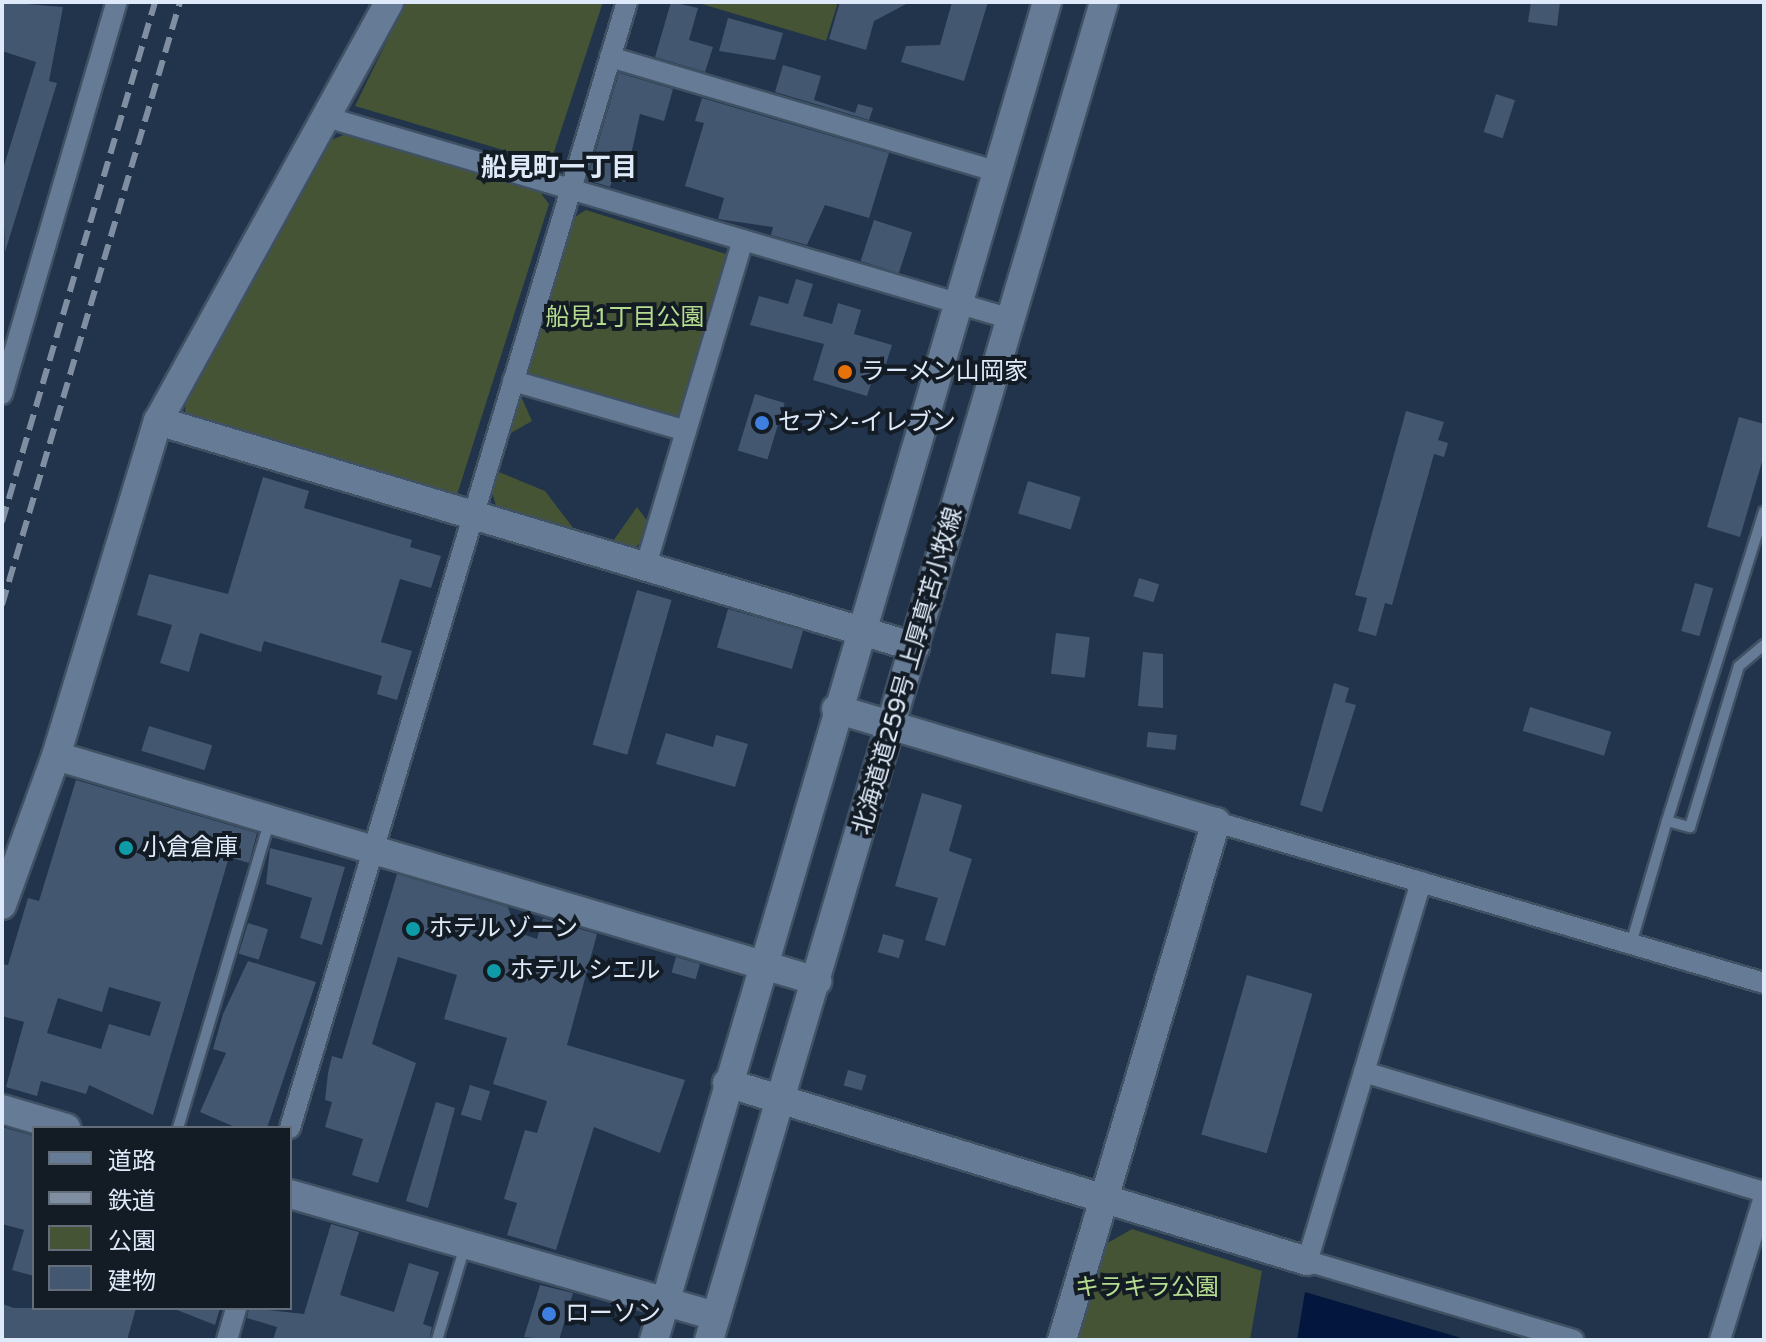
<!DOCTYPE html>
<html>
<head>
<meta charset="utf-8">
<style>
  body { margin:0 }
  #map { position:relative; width:1766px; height:1342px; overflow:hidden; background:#21344b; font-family:"Varela Round","Noto Sans JP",sans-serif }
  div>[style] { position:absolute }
  .green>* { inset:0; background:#445434 }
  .water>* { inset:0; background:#03163d }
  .building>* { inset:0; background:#435770; transform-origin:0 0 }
  .roads { filter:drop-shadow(2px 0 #405164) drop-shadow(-2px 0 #405164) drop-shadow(0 2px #405164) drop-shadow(0 -2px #405164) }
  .lane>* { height:10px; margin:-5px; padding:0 5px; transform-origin:5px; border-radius:5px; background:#667b95 }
  .street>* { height:20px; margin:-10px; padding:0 10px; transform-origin:10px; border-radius:10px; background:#667b95 }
  .secondary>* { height:28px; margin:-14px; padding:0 14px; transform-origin:14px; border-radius:14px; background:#667b95 }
  .rail>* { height:6px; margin-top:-3px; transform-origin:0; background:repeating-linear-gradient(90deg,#7f8ea1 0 16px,transparent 0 24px) }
  .dots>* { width:22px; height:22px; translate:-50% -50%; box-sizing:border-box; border:4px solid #131b25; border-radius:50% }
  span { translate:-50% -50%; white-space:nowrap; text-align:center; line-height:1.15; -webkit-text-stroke:8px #131b25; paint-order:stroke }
  .park-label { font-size:24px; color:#b5dc8f }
  .poi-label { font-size:24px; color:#deeaf9 }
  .left { translate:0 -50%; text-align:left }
  .street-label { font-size:24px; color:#deeaf9 }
  .neighbourhood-label { font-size:26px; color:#deeaf9; font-weight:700 }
  .frame { position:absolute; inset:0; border:4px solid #deeaf9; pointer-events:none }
  .legend { position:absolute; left:32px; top:1126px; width:260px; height:184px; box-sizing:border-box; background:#131b25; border:2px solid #646e7a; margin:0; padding:10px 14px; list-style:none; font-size:24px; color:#deeaf9 }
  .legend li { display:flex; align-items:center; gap:16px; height:40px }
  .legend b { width:40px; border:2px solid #646e7a }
</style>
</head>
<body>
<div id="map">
  <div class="green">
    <div style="clip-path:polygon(406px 2px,603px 2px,550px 164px,355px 106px)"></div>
    <div style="clip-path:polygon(695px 2px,838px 2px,826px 41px)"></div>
    <div style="clip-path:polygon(346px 134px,539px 191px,549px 204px,457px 495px,192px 421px,185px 411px,186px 396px,321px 144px)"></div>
    <div style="clip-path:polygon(586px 210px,726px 254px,679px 420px,524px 374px,570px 220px)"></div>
    <div style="clip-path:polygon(520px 394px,532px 421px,511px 433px,508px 428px)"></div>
    <div style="clip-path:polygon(499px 472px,545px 491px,574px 529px,497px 509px,491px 489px)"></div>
    <div style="clip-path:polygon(637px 507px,648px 522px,643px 540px,636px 547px,613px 541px)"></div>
    <div style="clip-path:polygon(1132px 1229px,1262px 1271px,1250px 1340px,1077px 1340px,1104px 1245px)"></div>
  </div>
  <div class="water">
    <div style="clip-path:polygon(1305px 1292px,1468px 1340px,1297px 1340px)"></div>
  </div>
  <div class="building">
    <div style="clip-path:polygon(2px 2px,63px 7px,49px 81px,57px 83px,5px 252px,2px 172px,36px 62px,2px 51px)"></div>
    <div style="clip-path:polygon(671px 2px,698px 8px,689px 40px,713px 47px,705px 72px,655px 57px)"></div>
    <div style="clip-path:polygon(840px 2px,910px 2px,874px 21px,866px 50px,829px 39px)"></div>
    <div style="clip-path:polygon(952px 2px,988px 2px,964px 81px,901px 62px,906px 46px,940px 45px)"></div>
    <div style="clip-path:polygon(1531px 2px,1560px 2px,1557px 26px,1528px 22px)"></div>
    <div style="clip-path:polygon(728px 18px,783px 33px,775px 60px,719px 51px)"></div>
    <div style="clip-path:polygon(783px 65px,821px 76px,814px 100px,855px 113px,858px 104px,873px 108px,869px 120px,775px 92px)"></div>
    <div style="clip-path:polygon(619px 73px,673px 89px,664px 121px,640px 114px,625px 182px,613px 178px,610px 187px,587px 180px)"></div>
    <div style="left:1496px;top:94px;width:20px;height:40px;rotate:18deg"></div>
    <div style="clip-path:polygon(702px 98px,889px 153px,869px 218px,825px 205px,807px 245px,771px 235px,773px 227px,718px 219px,724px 198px,685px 186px,704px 123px,695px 121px)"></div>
    <div style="left:874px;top:220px;width:40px;height:43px;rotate:18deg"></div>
    <div style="clip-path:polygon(796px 279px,813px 284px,803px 316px,832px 324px,838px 303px,861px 310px,854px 334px,892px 345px,886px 364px,878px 362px,867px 396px,813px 380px,824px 344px,750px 325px,759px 296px,788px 304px)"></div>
    <div style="left:755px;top:394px;width:31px;height:59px;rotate:17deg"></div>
    <div style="clip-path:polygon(1406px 411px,1444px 422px,1438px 440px,1448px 443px,1444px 457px,1434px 454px,1392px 605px,1385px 603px,1376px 636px,1358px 631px,1367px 598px,1355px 595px)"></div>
    <div style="clip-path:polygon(1739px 417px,1764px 424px,1764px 455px,1740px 537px,1707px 527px)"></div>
    <div style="clip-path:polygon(263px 477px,309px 491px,304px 508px,412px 540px,410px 547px,441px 556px,431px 588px,400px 579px,381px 642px,412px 651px,397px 700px,377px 694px,382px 676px,264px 641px,261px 652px,200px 633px,189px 672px,160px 663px,172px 625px,137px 615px,149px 574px,228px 594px)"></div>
    <div style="left:1028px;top:481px;width:55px;height:34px;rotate:17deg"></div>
    <div style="left:1139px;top:578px;width:21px;height:19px;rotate:17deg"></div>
    <div style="left:1695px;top:583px;width:19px;height:50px;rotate:16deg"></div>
    <div style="left:637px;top:590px;width:36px;height:161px;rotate:16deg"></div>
    <div style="left:728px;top:609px;width:78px;height:40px;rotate:16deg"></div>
    <div style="left:1056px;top:633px;width:34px;height:41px;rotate:7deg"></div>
    <div style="clip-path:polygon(1143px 652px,1163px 654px,1163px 708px,1138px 706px)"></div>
    <div style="clip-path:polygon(1334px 683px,1349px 688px,1345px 702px,1356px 705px,1322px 812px,1300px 805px)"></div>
    <div style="left:1530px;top:707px;width:85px;height:25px;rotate:17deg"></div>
    <div style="left:149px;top:726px;width:66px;height:26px;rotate:17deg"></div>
    <div style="left:1148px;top:732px;width:29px;height:15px;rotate:6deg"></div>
    <div style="clip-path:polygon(666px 733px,713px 747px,716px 735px,748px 744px,735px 787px,656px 764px)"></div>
    <div style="clip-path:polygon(evenodd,76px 780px,257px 833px,249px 863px,229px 857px,153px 1115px,89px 1085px,86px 1094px,41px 1081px,37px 1096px,6px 1087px,24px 1022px,2px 1016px,2px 964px,8px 965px,28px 898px,39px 901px,76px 780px,109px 987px,161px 1002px,150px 1036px,109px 1024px,101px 1049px,47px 1033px,58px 998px,102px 1012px,109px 987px)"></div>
    <div style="clip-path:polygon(922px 793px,962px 805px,949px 851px,972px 859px,945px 946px,925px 940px,938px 898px,895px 886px)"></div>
    <div style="clip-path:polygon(270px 848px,345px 867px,322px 945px,300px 938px,312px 898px,266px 884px)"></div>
    <div style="clip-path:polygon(397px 874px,508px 907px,516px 932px,537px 939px,543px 918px,597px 934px,567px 1045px,685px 1080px,660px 1153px,594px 1127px,556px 1250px,507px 1235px,517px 1203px,504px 1199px,525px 1130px,537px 1133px,547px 1101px,493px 1084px,507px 1038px,444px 1019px,457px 975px,398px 957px,372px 1044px,416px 1063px,378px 1183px,352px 1175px,363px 1139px,325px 1127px,332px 1102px,325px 1100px,328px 1073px,332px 1056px,342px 1059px)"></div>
    <div style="left:248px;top:923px;width:21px;height:32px;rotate:17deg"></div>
    <div style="left:883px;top:934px;width:22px;height:19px;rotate:16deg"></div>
    <div style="left:676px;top:957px;width:25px;height:16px;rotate:16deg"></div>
    <div style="clip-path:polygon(248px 961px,316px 982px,267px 1128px,237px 1128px,200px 1112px,226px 1053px,213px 1049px,223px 1014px)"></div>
    <div style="left:1247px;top:975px;width:68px;height:166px;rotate:16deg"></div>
    <div style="left:848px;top:1070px;width:19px;height:16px;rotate:16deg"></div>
    <div style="left:470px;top:1085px;width:21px;height:31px;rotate:17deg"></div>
    <div style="clip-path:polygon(436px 1102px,455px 1108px,428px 1208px,406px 1201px)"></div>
    <div style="clip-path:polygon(2px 1127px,34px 1136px,34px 1276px,12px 1270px,24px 1230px,2px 1224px)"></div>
    <div style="clip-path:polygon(331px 1224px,359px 1232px,340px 1295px,394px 1312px,409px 1263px,439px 1272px,423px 1324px,432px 1327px,429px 1340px,273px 1340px,277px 1327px,247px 1318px,249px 1308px,304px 1314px)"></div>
    <div style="clip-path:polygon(540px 1285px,573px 1293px,559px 1340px,524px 1337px)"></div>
    <div style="clip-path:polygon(2px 1304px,14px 1308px,136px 1308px,127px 1340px,2px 1340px)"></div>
    <div style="clip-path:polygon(172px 1308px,220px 1308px,215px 1325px)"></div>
  </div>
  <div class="roads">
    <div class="lane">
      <div style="left:1667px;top:821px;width:324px;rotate:-72.6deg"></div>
      <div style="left:1631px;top:944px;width:128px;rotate:-73.7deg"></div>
      <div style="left:1667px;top:821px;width:24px;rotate:15deg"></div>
      <div style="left:1690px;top:827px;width:168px;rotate:-73.1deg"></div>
      <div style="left:1739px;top:666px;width:33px;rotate:-40deg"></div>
      <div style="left:178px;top:1128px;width:322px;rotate:-73.4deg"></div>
      <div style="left:437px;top:1340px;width:98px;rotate:-73.4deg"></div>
    </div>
    <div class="street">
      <div style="left:610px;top:57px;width:401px;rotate:16.5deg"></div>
      <div style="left:326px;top:117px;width:714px;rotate:16.43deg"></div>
      <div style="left:513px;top:381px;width:180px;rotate:16.1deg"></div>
      <div style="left:2px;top:394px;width:409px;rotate:-73.7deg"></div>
      <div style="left:646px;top:565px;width:339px;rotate:-73.4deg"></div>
      <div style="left:1216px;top:822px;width:571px;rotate:16.37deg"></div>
      <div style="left:1421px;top:882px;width:396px;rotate:106.7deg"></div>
      <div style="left:1307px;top:1261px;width:278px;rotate:16.5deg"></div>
      <div style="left:1364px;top:1072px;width:418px;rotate:16.7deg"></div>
      <div style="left:290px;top:1128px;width:1175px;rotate:-73.34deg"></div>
      <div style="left:227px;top:1340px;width:33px;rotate:-74deg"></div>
      <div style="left:1720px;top:1340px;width:150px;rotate:-72.9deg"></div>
    </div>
    <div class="secondary">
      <div style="left:158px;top:421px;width:790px;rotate:16.62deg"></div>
      <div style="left:836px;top:709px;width:396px;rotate:16.6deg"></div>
      <div style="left:1216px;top:822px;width:540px;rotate:106.56deg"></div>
      <div style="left:56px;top:756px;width:794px;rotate:16.47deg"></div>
      <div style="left:2px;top:905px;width:158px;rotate:-70.1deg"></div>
      <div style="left:56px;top:756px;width:350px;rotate:-73.1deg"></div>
      <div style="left:158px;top:421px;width:478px;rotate:-61.1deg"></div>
      <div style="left:727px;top:1083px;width:607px;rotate:17.06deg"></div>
      <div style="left:2px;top:1109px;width:67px;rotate:16.5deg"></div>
      <div style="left:290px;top:1194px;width:443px;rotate:16deg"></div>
      <div style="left:654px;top:1340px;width:1395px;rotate:-73.63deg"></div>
      <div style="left:709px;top:1340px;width:1395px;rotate:-73.55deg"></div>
    </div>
  </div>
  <div class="rail">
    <div style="left:2px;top:522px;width:542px;rotate:-73.6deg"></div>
    <div style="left:2px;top:605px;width:629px;rotate:-73.55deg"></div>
  </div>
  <div class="dots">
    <div style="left:845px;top:372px;background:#e8710a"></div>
    <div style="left:762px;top:423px;background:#3f7fe0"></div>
    <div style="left:126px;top:848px;background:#0f9aa8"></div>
    <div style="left:413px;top:929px;background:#0f9aa8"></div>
    <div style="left:494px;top:971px;background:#0f9aa8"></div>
    <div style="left:549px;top:1314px;background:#3f7fe0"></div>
  </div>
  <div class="park-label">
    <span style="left:625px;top:318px">船見1丁目公園</span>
    <span style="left:1147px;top:1288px">キラキラ公園</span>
  </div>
  <div class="poi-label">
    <span class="left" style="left:861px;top:372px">ラーメン山岡家</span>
    <span class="left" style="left:778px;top:423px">セブン-イレブン</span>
    <span class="left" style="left:142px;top:848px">小倉倉庫</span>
    <span class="left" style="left:429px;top:929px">ホテル ゾーン</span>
    <span class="left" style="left:510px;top:971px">ホテル シエル</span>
    <span class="left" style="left:565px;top:1314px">ローソン</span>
  </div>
  <div class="street-label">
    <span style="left:908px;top:671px;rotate:-74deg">北海道道259号 上厚真苫小牧線</span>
  </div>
  <div class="neighbourhood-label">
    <span style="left:559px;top:168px">船見町一丁目</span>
  </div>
  <div class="frame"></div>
  <ul class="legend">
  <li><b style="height:10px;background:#667b95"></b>道路</li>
  <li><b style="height:10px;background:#7f8ea1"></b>鉄道</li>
  <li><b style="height:22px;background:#445434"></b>公園</li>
  <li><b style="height:22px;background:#435770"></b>建物</li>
  </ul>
</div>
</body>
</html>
